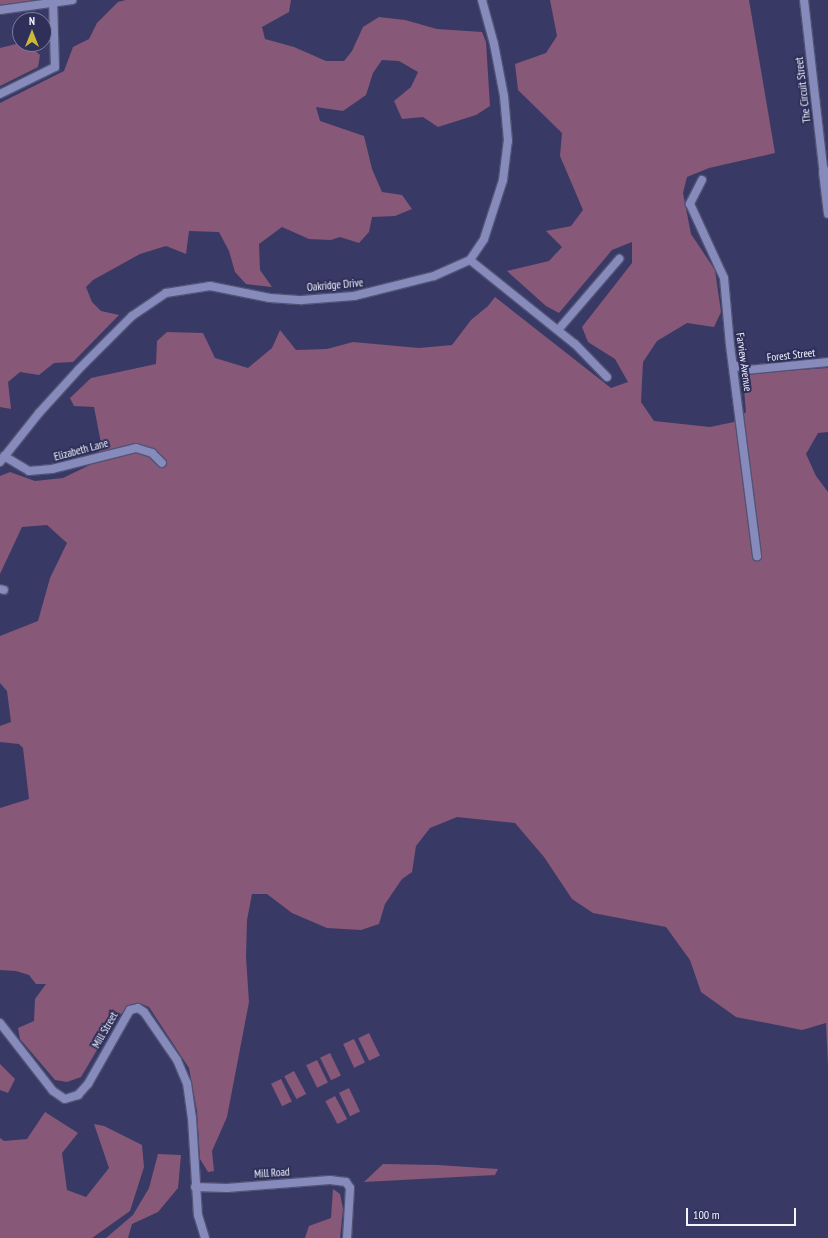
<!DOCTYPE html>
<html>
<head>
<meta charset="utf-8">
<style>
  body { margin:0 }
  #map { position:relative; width:828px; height:1238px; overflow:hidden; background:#383a65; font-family:"PT Sans Narrow",sans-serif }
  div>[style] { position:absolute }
  .green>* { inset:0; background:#875877; transform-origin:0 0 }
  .roads { filter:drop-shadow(1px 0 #525375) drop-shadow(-1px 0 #525375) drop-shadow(0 1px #525375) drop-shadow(0 -1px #525375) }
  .street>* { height:8px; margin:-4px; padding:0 4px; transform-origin:4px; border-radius:4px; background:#868bbc }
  span { translate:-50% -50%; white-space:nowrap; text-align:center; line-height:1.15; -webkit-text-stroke:4px #2e305a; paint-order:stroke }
  .street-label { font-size:11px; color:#f2f4ff }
  .north { position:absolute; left:12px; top:12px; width:40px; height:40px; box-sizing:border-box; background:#2e305a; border:1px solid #7c7e9c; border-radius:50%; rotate:0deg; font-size:11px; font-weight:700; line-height:16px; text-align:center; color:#f2f4ff }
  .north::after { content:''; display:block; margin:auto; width:14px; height:18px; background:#cdb938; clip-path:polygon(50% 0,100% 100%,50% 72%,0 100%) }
  .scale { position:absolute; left:686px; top:1208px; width:110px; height:18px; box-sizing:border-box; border:2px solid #f2f4ff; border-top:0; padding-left:5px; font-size:12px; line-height:14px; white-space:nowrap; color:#f2f4ff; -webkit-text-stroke:3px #2e305a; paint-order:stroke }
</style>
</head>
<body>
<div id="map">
  <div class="green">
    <div style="clip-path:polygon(0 0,50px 0,0 8px)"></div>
    <div style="clip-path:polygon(126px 0,291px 0,289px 12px,262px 27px,265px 39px,294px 47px,326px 61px,344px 61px,352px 51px,363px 27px,379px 17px,405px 20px,437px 29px,482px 32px,486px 42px,490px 106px,476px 115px,438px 127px,423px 117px,402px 119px,394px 101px,411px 87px,418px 72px,399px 61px,382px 60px,373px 73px,366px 95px,343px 111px,316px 107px,320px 121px,364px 136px,372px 169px,382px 192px,402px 195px,412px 209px,395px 216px,372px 217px,369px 232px,359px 243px,340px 237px,331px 240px,309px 239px,282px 227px,259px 244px,260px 270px,272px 287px,246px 284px,235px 272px,229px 251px,219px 232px,189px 231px,186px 254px,166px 246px,140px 254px,93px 280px,86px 287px,92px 302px,101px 311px,119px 315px,73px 362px,54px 363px,39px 375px,20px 372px,8px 382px,11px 409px,0 407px,0 103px,64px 71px,73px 47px,89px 39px,97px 23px,118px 2px)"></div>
    <div style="clip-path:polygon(550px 0,749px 0,775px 153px,709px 168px,687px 177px,683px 193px,691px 234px,715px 270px,721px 312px,714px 327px,687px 323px,657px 341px,643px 362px,641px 402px,654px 421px,710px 427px,734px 422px,746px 412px,743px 378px,749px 373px,828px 368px,828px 432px,818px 433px,806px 454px,816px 476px,828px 492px,828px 1066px,826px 1023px,802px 1030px,736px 1017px,701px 992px,690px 960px,666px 927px,593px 913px,572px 899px,544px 857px,515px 823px,457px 817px,430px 828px,416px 846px,412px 872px,402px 879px,385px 904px,379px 924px,361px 930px,327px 928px,292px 913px,267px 894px,252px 894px,247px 920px,246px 957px,249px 1002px,227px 1117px,212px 1151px,214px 1171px,208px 1172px,200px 1159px,197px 1111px,189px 1068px,149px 1007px,139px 1003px,117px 1016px,81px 1077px,67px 1082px,55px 1080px,20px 1039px,18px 1028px,34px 1021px,35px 999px,46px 984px,36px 984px,29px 975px,16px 971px,0 970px,0 808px,29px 799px,23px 748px,19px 744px,0 742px,0 726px,11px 722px,7px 691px,0 683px,0 636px,38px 621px,50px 578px,67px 543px,47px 525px,22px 527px,0 574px,0 476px,10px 472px,35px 481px,63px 478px,96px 462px,101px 443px,94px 407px,74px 406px,70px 398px,91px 378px,156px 364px,157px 341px,167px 332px,203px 333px,215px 358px,248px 368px,272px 348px,280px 330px,296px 350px,327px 349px,353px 342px,419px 348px,452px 345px,471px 320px,488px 306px,495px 297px,611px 388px,628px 382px,615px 359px,588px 342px,582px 327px,632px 263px,632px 242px,612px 250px,559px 313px,546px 306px,507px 271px,549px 261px,562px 247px,546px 231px,571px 226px,583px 210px,560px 156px,562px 133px,518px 90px,515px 64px,546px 53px,557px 36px)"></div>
    <div style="clip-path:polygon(20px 43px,27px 44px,40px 55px,38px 67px,0 86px,0 48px)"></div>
    <div style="left:369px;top:1033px;width:25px;height:12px;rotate:64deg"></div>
    <div style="left:354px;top:1039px;width:26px;height:12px;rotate:65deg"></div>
    <div style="left:330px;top:1053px;width:25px;height:11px;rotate:64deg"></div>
    <div style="left:317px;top:1060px;width:25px;height:12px;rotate:64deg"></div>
    <div style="clip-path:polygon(0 1064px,15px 1079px,8px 1093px,0 1090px)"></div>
    <div style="left:294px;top:1071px;width:26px;height:11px;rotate:62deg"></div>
    <div style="left:281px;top:1079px;width:25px;height:11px;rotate:64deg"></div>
    <div style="left:349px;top:1088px;width:26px;height:11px;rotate:65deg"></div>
    <div style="left:335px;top:1096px;width:26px;height:11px;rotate:62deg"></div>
    <div style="clip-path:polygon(45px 1112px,78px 1133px,62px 1153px,67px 1190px,86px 1197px,109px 1168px,94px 1124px,104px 1126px,142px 1145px,144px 1167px,130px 1211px,92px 1238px,0 1238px,0 1138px,4px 1141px,27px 1139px)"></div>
    <div style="clip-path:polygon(158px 1154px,181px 1155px,178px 1188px,158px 1212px,132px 1224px,128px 1238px,106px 1238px,133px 1215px,149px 1188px)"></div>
    <div style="clip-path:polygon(383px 1164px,438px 1165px,498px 1169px,495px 1175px,364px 1182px)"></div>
    <div style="clip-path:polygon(333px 1189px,340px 1194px,343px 1209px,340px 1238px,305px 1238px,309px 1226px,331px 1218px)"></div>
  </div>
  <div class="roads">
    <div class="street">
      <div style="left:804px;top:0;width:168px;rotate:83.5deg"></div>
      <div style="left:823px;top:167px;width:11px;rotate:63deg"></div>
      <div style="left:0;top:10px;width:73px;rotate:-7.9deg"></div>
      <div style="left:0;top:94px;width:61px;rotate:-26.1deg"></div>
      <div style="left:55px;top:67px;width:67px;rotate:-91.7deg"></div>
      <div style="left:823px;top:172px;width:42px;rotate:83.2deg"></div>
      <div style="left:702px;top:180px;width:27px;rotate:117deg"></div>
      <div style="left:690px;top:204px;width:81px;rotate:65.3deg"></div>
      <div style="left:724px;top:278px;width:67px;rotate:84.9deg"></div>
      <div style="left:730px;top:345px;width:213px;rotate:82.7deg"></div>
      <div style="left:470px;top:260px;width:134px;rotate:38.7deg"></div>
      <div style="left:575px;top:344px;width:46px;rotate:45.9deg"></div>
      <div style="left:558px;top:330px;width:94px;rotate:-49.3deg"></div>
      <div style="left:734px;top:365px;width:14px;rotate:21deg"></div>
      <div style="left:747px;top:370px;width:81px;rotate:-5.6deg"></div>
      <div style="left:4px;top:456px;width:29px;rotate:31deg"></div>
      <div style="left:29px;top:471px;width:23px;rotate:-5deg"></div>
      <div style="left:52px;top:469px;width:87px;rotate:-14deg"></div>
      <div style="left:136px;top:448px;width:17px;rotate:17deg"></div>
      <div style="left:152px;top:453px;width:14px;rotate:45deg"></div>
      <div style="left:0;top:462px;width:63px;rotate:-51.5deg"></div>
      <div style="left:39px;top:413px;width:59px;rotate:-47.7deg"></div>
      <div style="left:79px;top:369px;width:75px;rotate:-45deg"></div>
      <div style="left:132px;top:316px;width:41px;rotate:-34.1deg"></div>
      <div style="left:166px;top:293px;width:45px;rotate:-9deg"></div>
      <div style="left:210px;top:286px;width:61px;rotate:11.3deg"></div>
      <div style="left:270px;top:298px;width:32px;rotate:4deg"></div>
      <div style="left:302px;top:300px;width:52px;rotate:-4.4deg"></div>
      <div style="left:354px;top:296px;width:82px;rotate:-14deg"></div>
      <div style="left:434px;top:276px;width:39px;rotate:-24deg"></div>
      <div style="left:470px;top:260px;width:25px;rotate:-56deg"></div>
      <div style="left:484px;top:239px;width:62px;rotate:-72.1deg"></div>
      <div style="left:503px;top:180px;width:39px;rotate:-83deg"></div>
      <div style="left:508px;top:141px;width:45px;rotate:-95.1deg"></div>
      <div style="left:504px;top:96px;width:53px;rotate:-100.9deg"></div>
      <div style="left:494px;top:44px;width:46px;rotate:-105.3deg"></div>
      <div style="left:0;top:589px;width:4px;rotate:14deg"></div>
      <div style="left:0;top:1023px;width:86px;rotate:52.1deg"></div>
      <div style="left:53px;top:1091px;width:14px;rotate:34deg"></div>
      <div style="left:65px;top:1099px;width:14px;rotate:-17deg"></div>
      <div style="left:78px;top:1095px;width:15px;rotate:-48deg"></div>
      <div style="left:88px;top:1084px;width:85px;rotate:-60.4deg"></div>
      <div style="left:130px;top:1010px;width:8px;rotate:-14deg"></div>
      <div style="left:138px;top:1008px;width:7px;rotate:34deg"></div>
      <div style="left:144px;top:1012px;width:58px;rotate:55.5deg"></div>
      <div style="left:177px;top:1060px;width:25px;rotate:67deg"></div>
      <div style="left:187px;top:1083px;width:35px;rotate:82deg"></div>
      <div style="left:192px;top:1118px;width:97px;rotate:86.5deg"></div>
      <div style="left:198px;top:1215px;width:24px;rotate:73deg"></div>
      <div style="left:195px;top:1187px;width:32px;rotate:2deg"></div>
      <div style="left:227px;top:1188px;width:103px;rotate:-4.4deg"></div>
      <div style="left:330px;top:1180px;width:16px;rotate:7deg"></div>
      <div style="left:346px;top:1182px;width:7px;rotate:56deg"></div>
      <div style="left:350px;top:1188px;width:50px;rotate:93.4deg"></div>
    </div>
  </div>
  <div class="street-label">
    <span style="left:803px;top:90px;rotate:-97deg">The Circuit Street</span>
    <span style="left:335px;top:285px;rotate:-5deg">Oakridge Drive</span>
    <span style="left:791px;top:355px;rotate:-6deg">Forest Street</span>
    <span style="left:744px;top:362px;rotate:82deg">Farview Avenue</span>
    <span style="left:81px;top:450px;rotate:-15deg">Elizabeth Lane</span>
    <span style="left:105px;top:1030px;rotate:-60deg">Mill Street</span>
    <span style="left:272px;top:1173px;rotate:-4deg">Mill Road</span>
  </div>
  <div class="north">N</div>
  <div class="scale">100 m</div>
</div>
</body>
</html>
